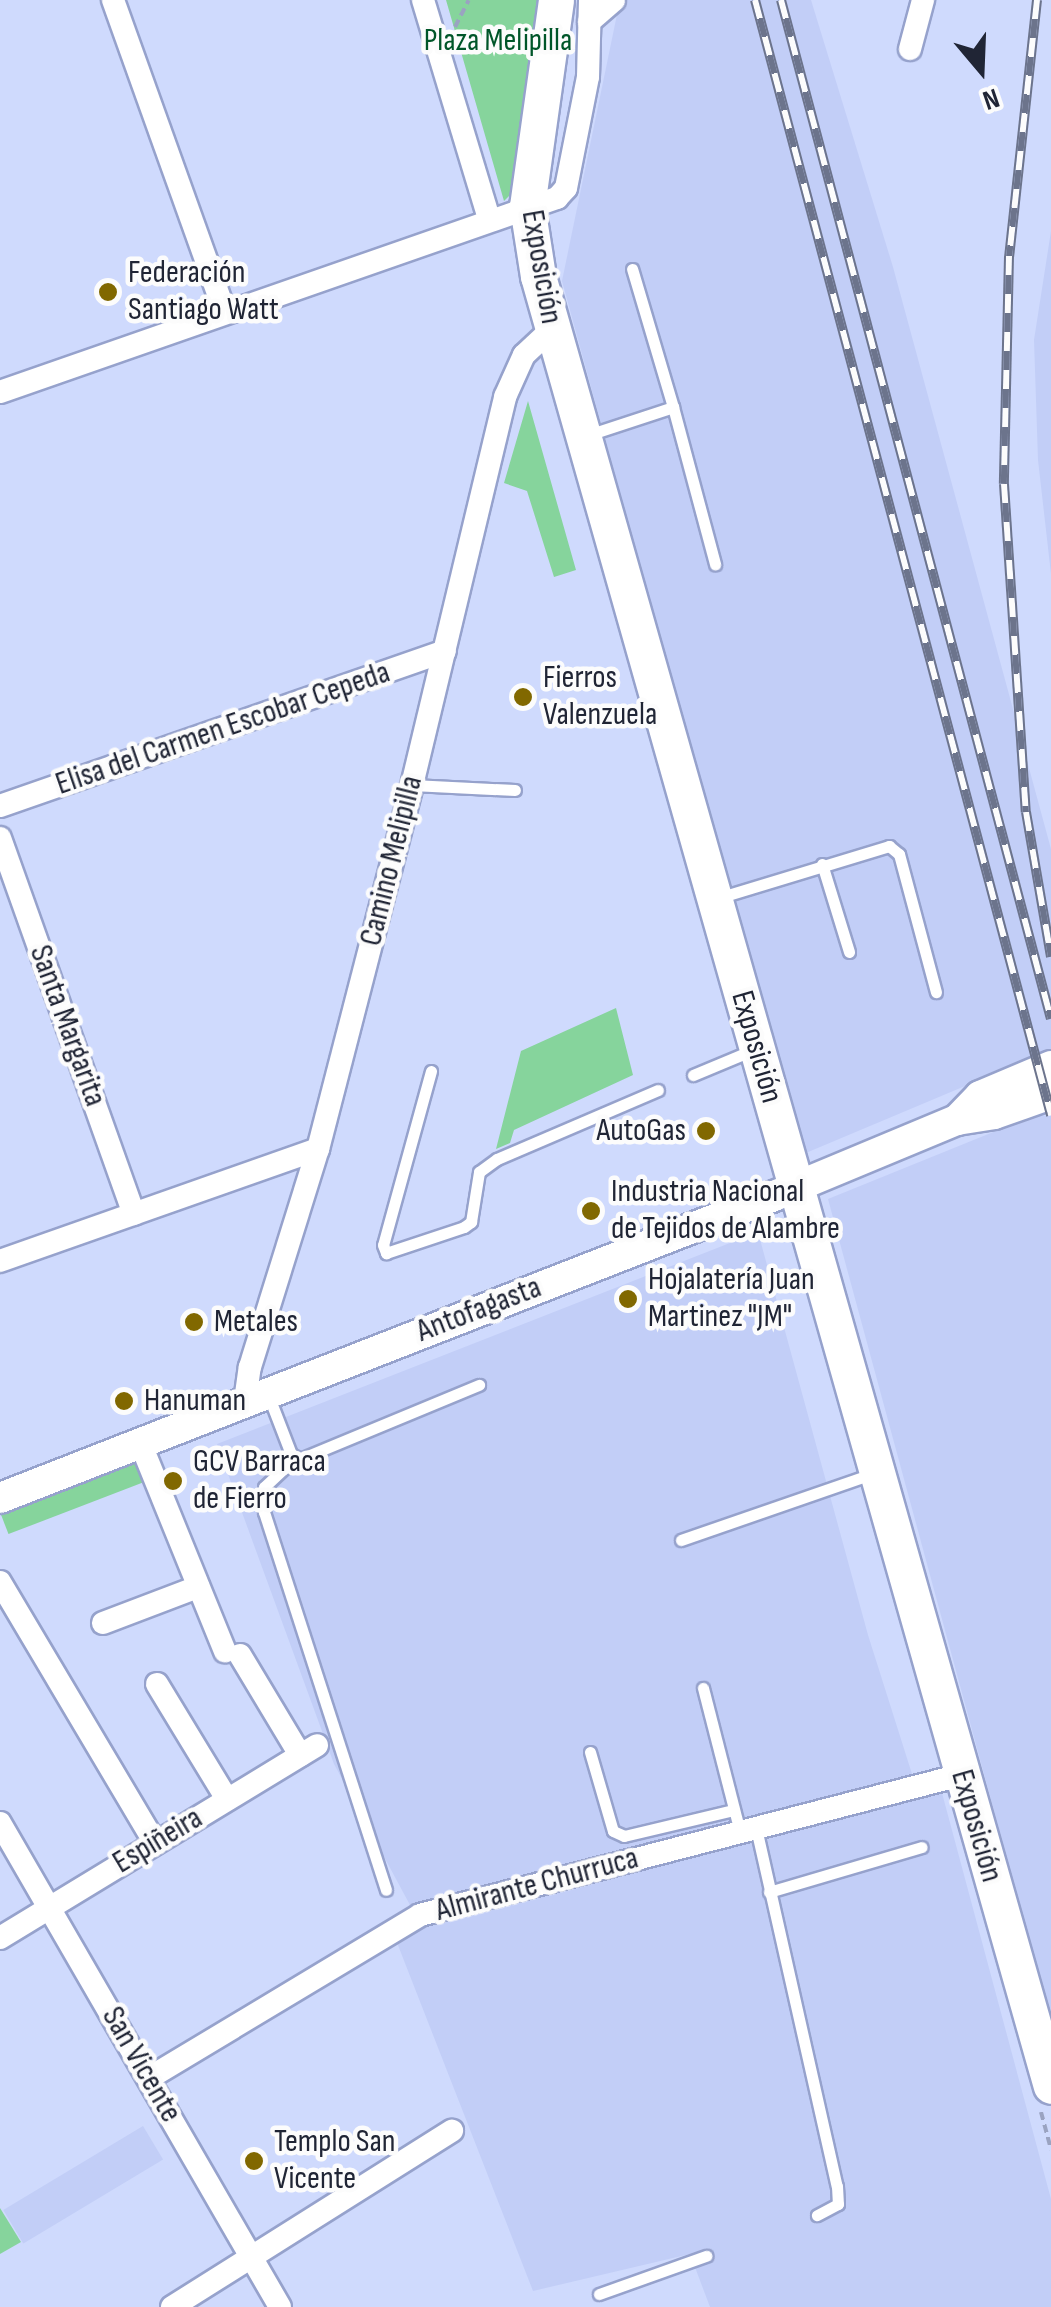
<!DOCTYPE html>
<html>
<head>
<meta charset="utf-8">
<style>
  body { margin:0 }
  #map { position:relative; width:1051px; height:2307px; overflow:hidden; background:#cfdafd; font-family:"Sofia Sans Condensed",sans-serif }
  div>[style] { position:absolute }
  .built>* { inset:0; background:#c2cef7; transform-origin:0 0 }
  .green>* { inset:0; background:#86d49c; transform-origin:0 0 }
  .path>* { height:4px; margin-top:-2px; transform-origin:0; background:repeating-linear-gradient(90deg,#9aa3c1 0 8px,transparent 0 13px) }
  .roads { filter:drop-shadow(2px 0 #96a2cc) drop-shadow(-2px 0 #96a2cc) drop-shadow(0 2px #96a2cc) drop-shadow(0 -2px #96a2cc) }
  .lane>* { height:11px; margin:-5.5px; padding:0 5.5px; transform-origin:5.5px; border-radius:5.5px; background:#fff }
  .street>* { height:22px; margin:-11px; padding:0 11px; transform-origin:11px; border-radius:11px; background:#fff }
  .secondary>* { height:30px; margin:-15px; padding:0 15px; transform-origin:15px; border-radius:15px; background:#fff }
  .primary>* { height:35px; margin:-17.5px; padding:0 17.5px; transform-origin:17.5px; border-radius:17.5px; background:#fff }
  .rail>* { height:10px; margin-top:-5px; transform-origin:0; background:repeating-linear-gradient(90deg,#fcfcfc 0 19px,#6c748c 0 38px); box-sizing:border-box; border-block:2px solid #6c748c }
  .dots>* { width:28px; height:28px; translate:-50% -50%; box-sizing:border-box; border:5px solid #fcfcfc; border-radius:50% }
  span { translate:-50% -50%; white-space:nowrap; text-align:center; line-height:1.15; -webkit-text-stroke:9px #fcfcfc; paint-order:stroke }
  .park-label { font-size:32px; color:#005629 }
  .street-label { font-size:32px; color:#202535 }
  .poi-label { font-size:32px; color:#202535 }
  .left { translate:0 -50%; text-align:left }
  .right { translate:-100% -50%; text-align:right }
  .north { position:absolute; left:931px; top:20px; width:100px; height:100px; -webkit-text-stroke:8px #fcfcfc; paint-order:stroke; rotate:161deg; font-size:28px; font-weight:700; line-height:40px; text-align:center; color:#202535 }
  .north::after { content:''; display:block; margin:auto; width:35px; height:45px; background:#202535; clip-path:polygon(50% 0,100% 100%,50% 72%,0 100%) }
</style>
</head>
<body>
<div id="map">
  <div class="built">
    <div style="clip-path:polygon(620px 0,811px 0,893px 267px,1051px 849px,1051px 1050px,801px 1155px,562px 281px)"></div>
    <div style="clip-path:polygon(1051px 231px,1051px 574px,1038px 460px,1034px 340px)"></div>
    <div style="clip-path:polygon(1035px 1115px,1051px 1116px,1051px 2021px,828px 1199px)"></div>
    <div style="clip-path:polygon(758px 1232px,868px 1635px,912px 1774px,410px 1905px,334px 1764px,217px 1444px)"></div>
    <div style="clip-path:polygon(942px 1793px,1051px 2199px,1051px 2307px,710px 2307px,690px 2254px,533px 2291px,394px 1935px)"></div>
    <div style="left:143px;top:2126px;width:39px;height:163px;rotate:59deg"></div>
  </div>
  <div class="green">
    <div style="clip-path:polygon(446px 0,543px 0,518px 137px,514px 191px,504px 201px)"></div>
    <div style="clip-path:polygon(528px 401px,576px 570px,554px 577px,527px 491px,504px 483px)"></div>
    <div style="clip-path:polygon(616px 1008px,633px 1075px,514px 1130px,510px 1143px,496px 1149px,521px 1051px)"></div>
    <div style="left:142px;top:1455px;width:26px;height:153px;rotate:69deg"></div>
    <div style="clip-path:polygon(0 2208px,21px 2242px,0 2254px)"></div>
  </div>
  <div class="path">
    <div style="left:455px;top:27px;width:30px;rotate:-63deg"></div>
    <div style="left:1041px;top:2112px;width:39px;rotate:75deg"></div>
  </div>
  <div class="roads">
    <div class="lane">
      <div style="left:673px;top:407px;width:163px;rotate:75deg"></div>
      <div style="left:585px;top:436px;width:93px;rotate:-18.2deg"></div>
      <div style="left:673px;top:407px;width:144px;rotate:-106.5deg"></div>
      <div style="left:412px;top:785px;width:103px;rotate:2.8deg"></div>
      <div style="left:822px;top:864px;width:92px;rotate:72.9deg"></div>
      <div style="left:718px;top:898px;width:179px;rotate:-16.9deg"></div>
      <div style="left:889px;top:846px;width:13px;rotate:39deg"></div>
      <div style="left:899px;top:854px;width:143px;rotate:75deg"></div>
      <div style="left:431px;top:1071px;width:180px;rotate:105.4deg"></div>
      <div style="left:383px;top:1245px;width:9px;rotate:69deg"></div>
      <div style="left:386px;top:1253px;width:82px;rotate:-18.4deg"></div>
      <div style="left:464px;top:1227px;width:9px;rotate:-36deg"></div>
      <div style="left:471px;top:1222px;width:51px;rotate:-80.9deg"></div>
      <div style="left:479px;top:1172px;width:22px;rotate:-36deg"></div>
      <div style="left:497px;top:1159px;width:175px;rotate:-23.2deg"></div>
      <div style="left:693px;top:1075px;width:65px;rotate:-22.6deg"></div>
      <div style="left:269px;top:1397px;width:61px;rotate:68.9deg"></div>
      <div style="left:291px;top:1454px;width:10px;rotate:29deg"></div>
      <div style="left:300px;top:1459px;width:194px;rotate:-22.5deg"></div>
      <div style="left:295px;top:1458px;width:42px;rotate:136.9deg"></div>
      <div style="left:264px;top:1487px;width:25px;rotate:90deg"></div>
      <div style="left:264px;top:1512px;width:397px;rotate:72.1deg"></div>
      <div style="left:681px;top:1540px;width:202px;rotate:-19.1deg"></div>
      <div style="left:703px;top:1688px;width:149px;rotate:75.6deg"></div>
      <div style="left:590px;top:1752px;width:82px;rotate:73.8deg"></div>
      <div style="left:613px;top:1831px;width:12px;rotate:24deg"></div>
      <div style="left:624px;top:1836px;width:112px;rotate:-13.4deg"></div>
      <div style="left:756px;top:1828px;width:367px;rotate:77.3deg"></div>
      <div style="left:837px;top:2186px;width:18px;rotate:87deg"></div>
      <div style="left:838px;top:2204px;width:24px;rotate:152deg"></div>
      <div style="left:769px;top:1892px;width:159px;rotate:-16.4deg"></div>
      <div style="left:599px;top:2294px;width:114px;rotate:-19.6deg"></div>
    </div>
    <div class="street">
      <div style="left:113px;top:0;width:332px;rotate:70.3deg"></div>
      <div style="left:423px;top:0;width:229px;rotate:73.2deg"></div>
      <div style="left:589px;top:22px;width:33px;rotate:-41deg"></div>
      <div style="left:910px;top:49px;width:51px;rotate:-75.1deg"></div>
      <div style="left:0;top:392px;width:590px;rotate:-19.2deg"></div>
      <div style="left:557px;top:198px;width:13px;rotate:-48deg"></div>
      <div style="left:566px;top:188px;width:113px;rotate:-78.8deg"></div>
      <div style="left:588px;top:77px;width:77px;rotate:-88.5deg"></div>
      <div style="left:0;top:806px;width:471px;rotate:-19.2deg"></div>
      <div style="left:0;top:838px;width:399px;rotate:70.4deg"></div>
      <div style="left:0;top:1261px;width:337px;rotate:-19.4deg"></div>
      <div style="left:245px;top:1401px;width:34px;rotate:-82deg"></div>
      <div style="left:250px;top:1367px;width:228px;rotate:-72.7deg"></div>
      <div style="left:318px;top:1149px;width:376px;rotate:-75.5deg"></div>
      <div style="left:412px;top:785px;width:399px;rotate:-76.5deg"></div>
      <div style="left:505px;top:397px;width:46px;rotate:-65.7deg"></div>
      <div style="left:524px;top:355px;width:37px;rotate:-43deg"></div>
      <div style="left:140px;top:1442px;width:226px;rotate:67.9deg"></div>
      <div style="left:0;top:1582px;width:304px;rotate:59.3deg"></div>
      <div style="left:103px;top:1623px;width:102px;rotate:-20.8deg"></div>
      <div style="left:240px;top:1655px;width:117px;rotate:59deg"></div>
      <div style="left:157px;top:1684px;width:135px;rotate:58.7deg"></div>
      <div style="left:0;top:1823px;width:559px;rotate:59.95deg"></div>
      <div style="left:0;top:1938px;width:371px;rotate:-31.3deg"></div>
      <div style="left:149px;top:2078px;width:316px;rotate:-31deg"></div>
      <div style="left:420px;top:1915px;width:559px;rotate:-14.51deg"></div>
      <div style="left:172px;top:2307px;width:331px;rotate:-32.2deg"></div>
    </div>
    <div class="secondary">
      <div style="left:957px;top:1120px;width:33px;rotate:-46deg"></div>
      <div style="left:980px;top:1096px;width:77px;rotate:-22.9deg"></div>
      <div style="left:0;top:1498px;width:831px;rotate:-21.31deg"></div>
      <div style="left:774px;top:1196px;width:198px;rotate:-22.6deg"></div>
      <div style="left:957px;top:1120px;width:37px;rotate:-9deg"></div>
      <div style="left:994px;top:1114px;width:60px;rotate:-19.3deg"></div>
    </div>
    <div class="primary">
      <div style="left:556px;top:0;width:208px;rotate:98deg"></div>
      <div style="left:527px;top:206px;width:71px;rotate:81.1deg"></div>
      <div style="left:538px;top:276px;width:1881px;rotate:74.18deg"></div>
    </div>
  </div>
  <div class="rail">
    <div style="left:755px;top:0;width:1154px;rotate:75.13deg"></div>
    <div style="left:781px;top:0;width:1054px;rotate:75.16deg"></div>
    <div style="left:1037px;top:0;width:258px;rotate:96.2deg"></div>
    <div style="left:1009px;top:256px;width:228px;rotate:91.3deg"></div>
    <div style="left:1004px;top:484px;width:329px;rotate:86.2deg"></div>
    <div style="left:1026px;top:812px;width:147px;rotate:80.2deg"></div>
  </div>
  <div class="dots">
    <div style="left:108px;top:292px;background:#816800"></div>
    <div style="left:523px;top:697px;background:#816800"></div>
    <div style="left:706px;top:1131px;background:#816800"></div>
    <div style="left:591px;top:1211px;background:#816800"></div>
    <div style="left:628px;top:1299px;background:#816800"></div>
    <div style="left:194px;top:1322px;background:#816800"></div>
    <div style="left:124px;top:1401px;background:#816800"></div>
    <div style="left:173px;top:1481px;background:#816800"></div>
    <div style="left:254px;top:2161px;background:#816800"></div>
  </div>
  <div class="park-label">
    <span style="left:498px;top:41px">Plaza Melipilla</span>
  </div>
  <div class="street-label">
    <span style="left:541px;top:267px;rotate:80deg">Exposición</span>
    <span style="left:223px;top:729px;rotate:-19deg">Elisa del Carmen Escobar Cepeda</span>
    <span style="left:392px;top:861px;rotate:-76deg">Camino Melipilla</span>
    <span style="left:67px;top:1026px;rotate:70deg">Santa Margarita</span>
    <span style="left:756px;top:1047px;rotate:74deg">Exposición</span>
    <span style="left:479px;top:1310px;rotate:-21deg">Antofagasta</span>
    <span style="left:976px;top:1826px;rotate:74deg">Exposición</span>
    <span style="left:158px;top:1841px;rotate:-31deg">Espiñeira</span>
    <span style="left:537px;top:1885px;rotate:-15deg">Almirante Churruca</span>
    <span style="left:141px;top:2065px;rotate:60deg">San Vicente</span>
  </div>
  <div class="poi-label">
    <span class="left" style="left:128px;top:292px">Federación<br>Santiago Watt</span>
    <span class="left" style="left:543px;top:697px">Fierros<br>Valenzuela</span>
    <span class="right" style="left:686px;top:1131px">AutoGas</span>
    <span class="left" style="left:611px;top:1211px">Industria Nacional<br>de Tejidos de Alambre</span>
    <span class="left" style="left:648px;top:1299px">Hojalatería Juan<br>Martinez "JM"</span>
    <span class="left" style="left:214px;top:1322px">Metales</span>
    <span class="left" style="left:144px;top:1401px">Hanuman</span>
    <span class="left" style="left:193px;top:1481px">GCV Barraca<br>de Fierro</span>
    <span class="left" style="left:274px;top:2161px">Templo San<br>Vicente</span>
  </div>
  <div class="north">N</div>
</div>
</body>
</html>
